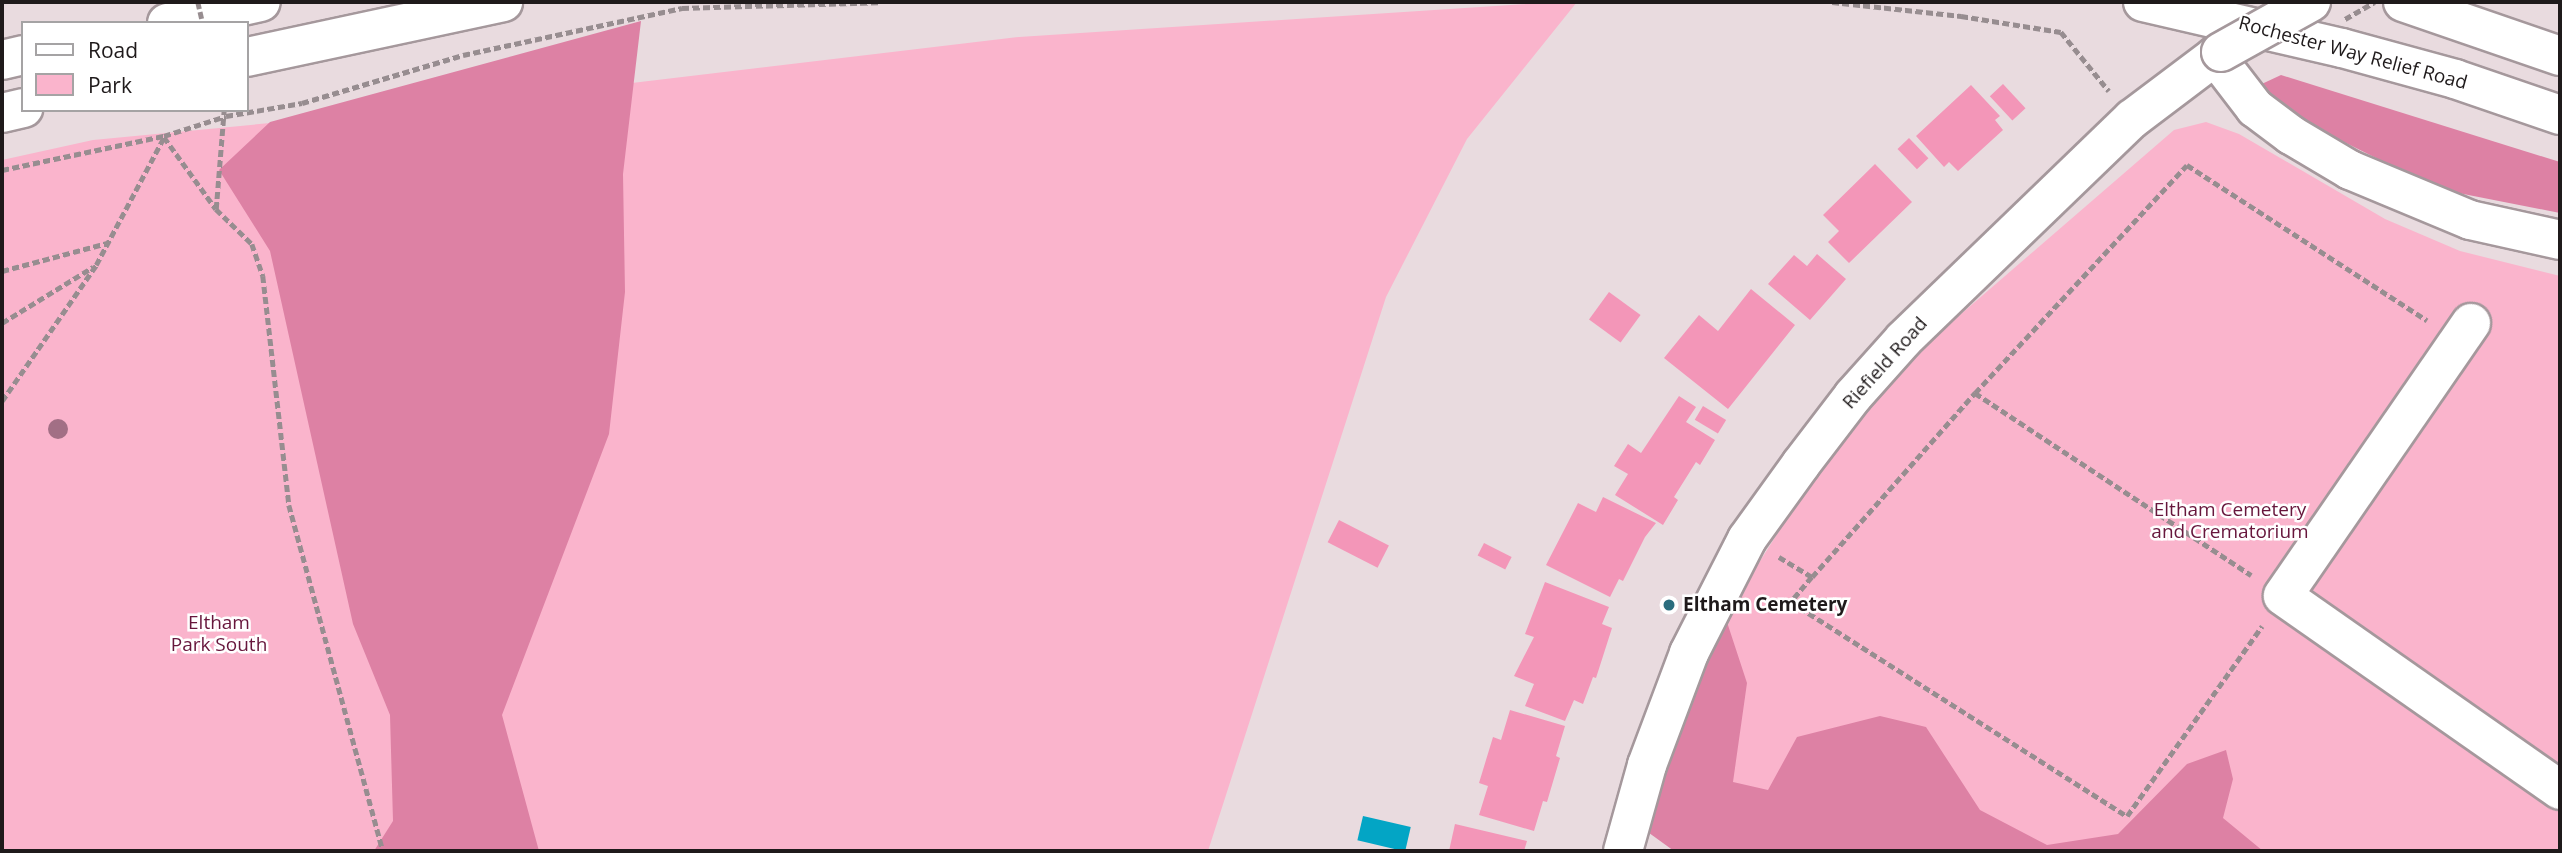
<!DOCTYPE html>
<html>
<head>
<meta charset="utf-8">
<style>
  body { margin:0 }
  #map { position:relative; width:2562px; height:853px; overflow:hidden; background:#e9dbdf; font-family:"Open Sans",sans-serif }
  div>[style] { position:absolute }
  .green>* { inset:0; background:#fab4cc }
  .forest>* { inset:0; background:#dd81a4 }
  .water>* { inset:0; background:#03a5c5; transform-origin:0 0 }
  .building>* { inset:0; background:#f396b8; transform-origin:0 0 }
  .path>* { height:4.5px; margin-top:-2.25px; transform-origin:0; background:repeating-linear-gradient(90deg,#978d90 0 7px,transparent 0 10.5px) }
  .roads { filter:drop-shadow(2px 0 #a5989c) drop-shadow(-2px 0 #a5989c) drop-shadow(0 2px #a5989c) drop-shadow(0 -2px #a5989c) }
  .minor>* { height:38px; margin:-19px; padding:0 19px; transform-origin:19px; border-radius:19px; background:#fff }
  .highway>* { height:38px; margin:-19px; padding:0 19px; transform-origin:19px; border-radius:19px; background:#fff }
  .path-bridge>* { height:4.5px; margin-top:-2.25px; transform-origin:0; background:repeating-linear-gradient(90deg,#978d90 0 7px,transparent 0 10.5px) }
  .bridges { filter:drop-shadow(2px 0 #a5989c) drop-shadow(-2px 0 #a5989c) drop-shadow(0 2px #a5989c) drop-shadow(0 -2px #a5989c) }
  .minor-bridge>* { height:38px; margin:-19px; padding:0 19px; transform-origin:19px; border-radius:19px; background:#fff }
  .trees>* { width:20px; height:20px; margin:-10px; border-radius:50%; background:#a26f85 }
  .dots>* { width:19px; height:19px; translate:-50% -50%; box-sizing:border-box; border:4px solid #fff; border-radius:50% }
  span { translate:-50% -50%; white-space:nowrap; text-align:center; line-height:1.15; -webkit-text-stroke:5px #fff; paint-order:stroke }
  .street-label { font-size:19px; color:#1f1a1b }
  .park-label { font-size:19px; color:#67163c }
  .poi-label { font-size:19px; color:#1f1a1b; font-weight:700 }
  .left { translate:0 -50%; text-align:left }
  .frame { position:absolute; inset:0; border:4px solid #1f1a1b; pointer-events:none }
  .legend { position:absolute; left:21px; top:21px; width:228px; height:91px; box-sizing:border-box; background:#fff; border:2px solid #a5a3a4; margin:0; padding:9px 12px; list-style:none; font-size:21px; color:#1f1a1b }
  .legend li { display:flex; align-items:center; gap:14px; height:35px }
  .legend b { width:35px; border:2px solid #a5a3a4 }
</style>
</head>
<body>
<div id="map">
  <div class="green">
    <div style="clip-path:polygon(1556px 2px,1577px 2px,1467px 139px,1386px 297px,1208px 851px,2px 851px,2px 160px,93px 140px,396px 111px,1019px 37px)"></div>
    <div style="clip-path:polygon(2206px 122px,2239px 134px,2385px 219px,2460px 251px,2560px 276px,2560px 851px,1674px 851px,1707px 645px,1829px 452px,1902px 365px,2174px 130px)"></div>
  </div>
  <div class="forest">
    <div style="clip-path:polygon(641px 21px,623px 174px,625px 292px,609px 434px,502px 715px,539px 851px,374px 851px,393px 821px,390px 715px,353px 624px,270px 251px,219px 170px,270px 122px)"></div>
    <div style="clip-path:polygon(2281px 75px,2560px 162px,2560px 213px,2438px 189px,2338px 139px,2251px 89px)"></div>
    <div style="clip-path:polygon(1725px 616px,1747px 683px,1733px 782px,1768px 790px,1797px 737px,1880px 716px,1926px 727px,1980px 810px,2047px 845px,2118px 834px,2187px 764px,2226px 750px,2233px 779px,2223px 818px,2263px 851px,1674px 851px,1645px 830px,1707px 645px)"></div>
  </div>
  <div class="water">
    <div style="left:1363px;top:816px;width:49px;height:25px;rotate:13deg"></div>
  </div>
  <div class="building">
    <div style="left:2003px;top:84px;width:33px;height:18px;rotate:47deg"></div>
    <div style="clip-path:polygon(1971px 85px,2000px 116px,1995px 120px,2003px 130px,1958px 171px,1949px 162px,1944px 167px,1916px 136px)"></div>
    <div style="left:1909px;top:138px;width:28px;height:16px;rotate:46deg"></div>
    <div style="clip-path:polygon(1875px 164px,1912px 202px,1849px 263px,1828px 242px,1839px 231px,1823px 215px)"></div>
    <div style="clip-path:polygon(1817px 254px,1846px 279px,1810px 320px,1768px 284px,1794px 255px,1807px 266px)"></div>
    <div style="clip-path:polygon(1751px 289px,1795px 325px,1728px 409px,1664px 358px,1699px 315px,1718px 331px)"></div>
    <div style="left:1609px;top:292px;width:39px;height:34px;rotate:36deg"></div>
    <div style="clip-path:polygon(1679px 396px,1696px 407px,1686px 422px,1715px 440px,1700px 465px,1696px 462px,1674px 497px,1678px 500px,1663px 525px,1615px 495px,1628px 474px,1614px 466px,1628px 444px,1641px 453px)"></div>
    <div style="left:1703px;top:406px;width:27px;height:16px;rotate:31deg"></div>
    <div style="clip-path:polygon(1603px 497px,1656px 523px,1645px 537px,1623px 581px,1619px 579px,1610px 597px,1546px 565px,1578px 503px,1596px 512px)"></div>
    <div style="left:1339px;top:520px;width:56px;height:25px;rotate:27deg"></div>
    <div style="left:1484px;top:543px;width:31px;height:14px;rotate:27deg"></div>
    <div style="clip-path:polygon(1545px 582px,1609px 607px,1602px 624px,1612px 628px,1596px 678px,1593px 677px,1583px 704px,1574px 700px,1565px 721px,1525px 706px,1534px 684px,1514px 676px,1534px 637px,1525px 634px)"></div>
    <div style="clip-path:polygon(1510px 710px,1565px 726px,1556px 756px,1560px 758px,1547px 802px,1543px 801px,1534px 831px,1479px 815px,1488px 786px,1479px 783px,1493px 737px,1501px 740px)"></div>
    <div style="clip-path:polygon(1455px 824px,1527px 841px,1524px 851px,1449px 851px)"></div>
  </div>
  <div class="path">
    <div style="left:1832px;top:2px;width:130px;rotate:6.2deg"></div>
    <div style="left:1961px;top:16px;width:101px;rotate:9.1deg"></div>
    <div style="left:2061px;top:32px;width:76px;rotate:50.9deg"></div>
    <div style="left:164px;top:137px;width:89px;rotate:54.2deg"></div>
    <div style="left:216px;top:209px;width:50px;rotate:44.2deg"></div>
    <div style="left:252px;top:244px;width:34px;rotate:71deg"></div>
    <div style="left:263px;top:276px;width:230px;rotate:83.5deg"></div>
    <div style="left:289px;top:505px;width:359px;rotate:74.8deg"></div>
    <div style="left:2px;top:170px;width:166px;rotate:-11.9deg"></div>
    <div style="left:164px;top:136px;width:65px;rotate:-17.9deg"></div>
    <div style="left:226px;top:116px;width:77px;rotate:-9.7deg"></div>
    <div style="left:302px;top:103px;width:168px;rotate:-16.6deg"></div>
    <div style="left:463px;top:55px;width:224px;rotate:-12.1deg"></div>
    <div style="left:682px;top:8px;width:197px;rotate:-1.7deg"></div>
    <div style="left:216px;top:209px;width:99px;rotate:-85.4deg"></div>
    <div style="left:2px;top:271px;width:109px;rotate:-14.9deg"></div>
    <div style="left:2px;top:323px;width:107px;rotate:-31.6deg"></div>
    <div style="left:1975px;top:393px;width:311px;rotate:-47.1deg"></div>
    <div style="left:2187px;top:165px;width:286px;rotate:32.9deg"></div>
    <div style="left:2px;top:401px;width:165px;rotate:-55.3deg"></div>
    <div style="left:96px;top:265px;width:145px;rotate:-62deg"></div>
    <div style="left:1779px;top:557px;width:39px;rotate:31deg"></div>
    <div style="left:1812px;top:577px;width:246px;rotate:-48.5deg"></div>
    <div style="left:1975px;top:393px;width:331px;rotate:33.4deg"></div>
    <div style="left:1812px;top:577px;width:33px;rotate:130deg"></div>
    <div style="left:1791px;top:602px;width:398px;rotate:32.5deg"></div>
    <div style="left:2127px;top:816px;width:233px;rotate:-54.6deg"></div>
  </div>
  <div class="roads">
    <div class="minor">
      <div style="left:2471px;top:323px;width:331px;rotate:124.6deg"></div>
      <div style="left:2283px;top:596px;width:338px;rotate:35deg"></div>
      <div style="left:1623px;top:851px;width:89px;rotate:-74.4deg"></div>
      <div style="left:1647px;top:765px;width:120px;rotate:-69.4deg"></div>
      <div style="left:1689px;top:653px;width:128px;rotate:-63deg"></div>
      <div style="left:1747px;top:539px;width:92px;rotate:-54.2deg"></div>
      <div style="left:1801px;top:464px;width:86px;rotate:-52.6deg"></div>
      <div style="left:1853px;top:396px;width:76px;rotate:-48.2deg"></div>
      <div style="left:1904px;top:339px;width:317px;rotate:-44deg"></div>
      <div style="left:2132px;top:119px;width:111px;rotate:-37deg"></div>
    </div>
    <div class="highway">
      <div style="left:2143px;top:2px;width:204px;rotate:13deg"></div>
      <div style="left:2342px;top:48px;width:117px;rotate:15.3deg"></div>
      <div style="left:2455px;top:79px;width:111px;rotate:18.9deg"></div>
      <div style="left:2403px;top:2px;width:166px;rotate:19deg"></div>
      <div style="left:167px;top:23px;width:96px;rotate:-12.6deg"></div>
      <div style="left:2215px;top:56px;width:66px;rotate:52.4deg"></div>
      <div style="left:2255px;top:108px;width:45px;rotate:36.9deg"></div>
      <div style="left:2291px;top:135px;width:69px;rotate:30.7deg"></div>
      <div style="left:2350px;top:170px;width:130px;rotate:22.6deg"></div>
      <div style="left:2470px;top:220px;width:92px;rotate:12.5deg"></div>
      <div style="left:247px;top:57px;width:262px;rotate:-12.1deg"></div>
      <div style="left:2px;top:60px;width:22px;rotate:-13deg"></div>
      <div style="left:2px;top:113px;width:22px;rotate:-13deg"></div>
    </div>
  </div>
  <div class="path-bridge">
    <div style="left:198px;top:2px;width:22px;rotate:77deg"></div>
    <div style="left:2345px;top:19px;width:34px;rotate:-30deg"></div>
  </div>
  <div class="bridges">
    <div class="minor-bridge">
      <div style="left:2221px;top:52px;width:103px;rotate:-29.1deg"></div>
    </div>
  </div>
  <div class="trees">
    <div style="left:58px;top:429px"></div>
  </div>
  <div class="dots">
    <div style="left:1669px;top:605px;background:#2a6d7e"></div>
  </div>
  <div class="street-label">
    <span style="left:2353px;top:53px;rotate:15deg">Rochester Way Relief Road</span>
    <span style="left:1885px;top:363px;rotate:-48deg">Riefield Road</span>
  </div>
  <div class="park-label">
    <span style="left:2230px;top:521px">Eltham Cemetery<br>and Crematorium</span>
    <span style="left:219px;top:634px">Eltham<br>Park South</span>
  </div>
  <div class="poi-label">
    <span class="left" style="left:1683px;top:605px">Eltham Cemetery</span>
  </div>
  <div class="frame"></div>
  <ul class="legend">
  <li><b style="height:9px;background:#fff"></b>Road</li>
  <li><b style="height:19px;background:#fab4cc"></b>Park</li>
  </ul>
</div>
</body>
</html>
